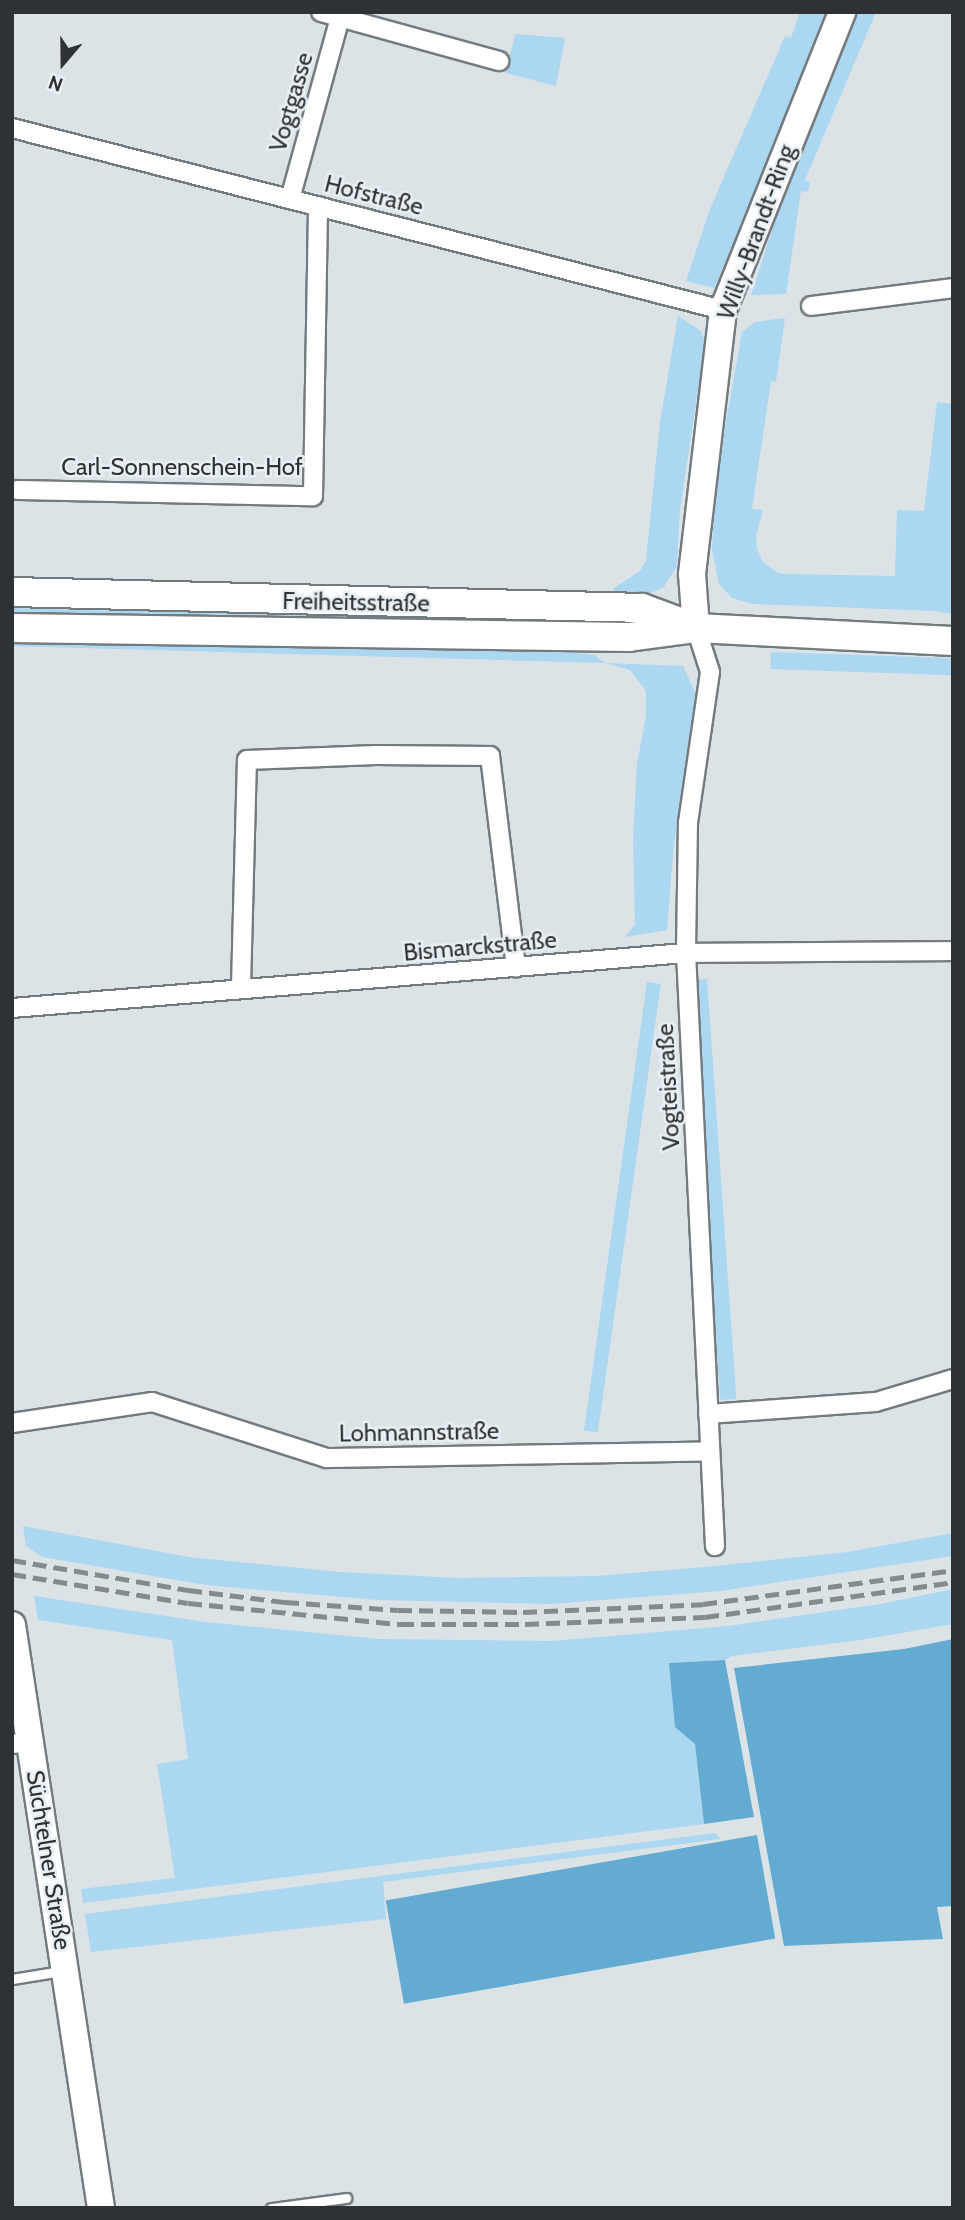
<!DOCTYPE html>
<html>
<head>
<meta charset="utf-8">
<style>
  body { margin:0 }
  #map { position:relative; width:965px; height:2220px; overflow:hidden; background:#dbe3e7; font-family:Cabin,sans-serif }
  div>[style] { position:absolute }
  .green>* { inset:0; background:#abd7f1; transform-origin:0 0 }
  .forest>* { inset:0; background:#64abd1; transform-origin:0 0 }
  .roads { filter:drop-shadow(2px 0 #747b7f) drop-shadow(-2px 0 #747b7f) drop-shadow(0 2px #747b7f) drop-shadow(0 -2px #747b7f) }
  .service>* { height:9px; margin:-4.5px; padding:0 4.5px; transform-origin:4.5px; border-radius:4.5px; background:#fff }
  .minor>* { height:18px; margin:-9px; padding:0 9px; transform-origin:9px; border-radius:9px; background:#fff }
  .secondary>* { height:26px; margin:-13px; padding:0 13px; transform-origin:13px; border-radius:13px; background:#fff }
  .primary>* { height:28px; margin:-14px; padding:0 14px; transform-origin:14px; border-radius:14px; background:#fff }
  .rail>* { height:5px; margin-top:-2.5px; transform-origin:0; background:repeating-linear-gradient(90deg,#858a8d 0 14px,transparent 0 21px) }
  span { translate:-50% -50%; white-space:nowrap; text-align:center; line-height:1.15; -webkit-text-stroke:5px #e8f0f5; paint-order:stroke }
  .street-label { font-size:24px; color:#2f3234 }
  .frame { position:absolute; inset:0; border:14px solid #2f3234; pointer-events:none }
  .north { position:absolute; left:28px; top:28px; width:70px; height:70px; -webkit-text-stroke:5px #e8f0f5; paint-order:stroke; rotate:200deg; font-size:19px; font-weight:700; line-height:28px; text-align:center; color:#2f3234 }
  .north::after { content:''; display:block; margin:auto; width:24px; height:32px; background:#2f3234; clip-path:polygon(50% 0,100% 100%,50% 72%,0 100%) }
</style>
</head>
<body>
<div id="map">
  <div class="green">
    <div style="clip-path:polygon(800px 12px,825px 12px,758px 185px,714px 288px,686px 281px,710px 209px,785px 36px,791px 38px)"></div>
    <div style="clip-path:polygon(853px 12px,876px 12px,805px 180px,810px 182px,808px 192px,801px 191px,786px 294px,751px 295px,809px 117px)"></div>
    <div style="clip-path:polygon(515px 34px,565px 38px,556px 86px,506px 73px)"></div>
    <div style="clip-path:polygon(678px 316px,701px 331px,705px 343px,680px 510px,677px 566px,663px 588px,635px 599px,613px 601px,614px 588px,640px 571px,646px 560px,660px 422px)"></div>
    <div style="clip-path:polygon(785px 318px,776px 382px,771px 381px,752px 509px,763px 510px,756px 536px,757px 549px,763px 562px,778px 573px,787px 574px,895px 576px,897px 510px,924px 511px,937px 402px,953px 404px,953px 614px,935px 611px,753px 604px,732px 598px,719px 584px,712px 550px,714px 510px,725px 428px,742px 332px,755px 322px)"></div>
    <div style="clip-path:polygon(12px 608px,125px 611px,226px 608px,640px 622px,643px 624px,12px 616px)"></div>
    <div style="clip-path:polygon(12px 635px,547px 650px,594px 655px,605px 663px,683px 666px,697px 696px,674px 843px,667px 930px,625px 937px,635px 924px,633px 839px,637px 764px,646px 716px,646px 691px,630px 670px,605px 663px,12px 646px)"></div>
    <div style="left:771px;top:652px;width:182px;height:17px;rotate:2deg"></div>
    <div style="left:707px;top:979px;width:421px;height:16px;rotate:86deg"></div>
    <div style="left:647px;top:982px;width:14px;height:453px;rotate:8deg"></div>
    <div style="clip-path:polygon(23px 1526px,189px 1557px,340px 1572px,458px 1578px,597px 1576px,716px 1566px,847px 1552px,953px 1533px,953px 1556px,721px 1591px,550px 1604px,377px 1600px,206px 1585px,42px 1557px,26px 1546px)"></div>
    <div style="clip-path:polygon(953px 1589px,953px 1624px,861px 1640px,732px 1656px,725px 1660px,669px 1663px,695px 1744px,704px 1824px,83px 1903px,81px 1889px,175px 1878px,157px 1764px,188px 1759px,172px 1640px,38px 1620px,34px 1596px,206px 1622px,379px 1639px,552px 1641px,728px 1626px,880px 1604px)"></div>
    <div style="clip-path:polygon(715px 1833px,721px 1839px,383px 1882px,386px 1919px,91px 1952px,85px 1914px)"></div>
  </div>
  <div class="forest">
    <div style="clip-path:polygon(953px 1639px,953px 1906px,937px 1907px,943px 1939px,784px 1946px,734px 1668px,904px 1649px)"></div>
    <div style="clip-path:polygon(725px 1660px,754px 1817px,704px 1824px,695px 1744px,675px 1727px,669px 1663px)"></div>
    <div style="left:757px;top:1835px;width:105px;height:377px;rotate:80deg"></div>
  </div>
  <div class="roads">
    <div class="service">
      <div style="left:12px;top:1979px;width:50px;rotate:-9.3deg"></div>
      <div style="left:271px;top:2208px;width:76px;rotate:-7.6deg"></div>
    </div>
    <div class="minor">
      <div style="left:321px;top:12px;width:185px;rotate:15.4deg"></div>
      <div style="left:12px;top:128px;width:734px;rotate:14.36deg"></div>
      <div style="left:290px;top:199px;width:188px;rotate:-74.6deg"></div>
      <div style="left:811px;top:306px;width:143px;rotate:-7.2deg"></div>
      <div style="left:17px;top:490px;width:296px;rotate:1.2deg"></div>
      <div style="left:313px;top:496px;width:290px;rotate:-89deg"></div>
      <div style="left:696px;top:628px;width:46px;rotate:72.3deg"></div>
      <div style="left:710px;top:672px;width:152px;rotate:98.3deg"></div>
      <div style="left:688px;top:822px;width:131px;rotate:90.9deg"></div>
      <div style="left:686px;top:953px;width:594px;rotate:87.2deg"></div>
      <div style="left:241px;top:987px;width:227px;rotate:-88.5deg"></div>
      <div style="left:247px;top:760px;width:129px;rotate:-2.2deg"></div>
      <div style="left:376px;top:755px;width:114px;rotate:0.5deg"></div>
      <div style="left:490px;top:756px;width:213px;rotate:83deg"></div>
      <div style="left:12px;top:1008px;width:676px;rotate:-4.67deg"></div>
      <div style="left:686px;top:953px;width:267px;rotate:-0.4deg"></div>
      <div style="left:708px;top:1414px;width:168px;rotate:-4.1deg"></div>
      <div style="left:876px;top:1402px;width:80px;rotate:-16.6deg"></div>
      <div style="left:12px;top:1423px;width:142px;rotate:-8.5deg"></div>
      <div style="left:152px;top:1402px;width:183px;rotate:17.8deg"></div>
      <div style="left:326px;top:1458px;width:384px;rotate:-1deg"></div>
      <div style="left:12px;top:1744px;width:18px;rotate:-6deg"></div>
    </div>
    <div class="secondary">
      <div style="left:696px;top:628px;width:54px;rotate:-94.2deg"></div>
      <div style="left:692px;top:574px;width:266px;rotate:-83.3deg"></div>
      <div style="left:723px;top:310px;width:321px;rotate:-68.2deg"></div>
      <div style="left:12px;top:1625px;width:590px;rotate:81.32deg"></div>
    </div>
    <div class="primary">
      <div style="left:12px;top:592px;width:630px;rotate:1.45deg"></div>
      <div style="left:642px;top:608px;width:52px;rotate:20.2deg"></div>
      <div style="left:12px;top:628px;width:617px;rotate:0.84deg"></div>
      <div style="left:629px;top:637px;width:68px;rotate:-7.7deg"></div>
      <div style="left:696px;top:628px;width:257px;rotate:2.9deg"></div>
    </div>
  </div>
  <div class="rail">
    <div style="left:12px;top:1560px;width:179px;rotate:9.7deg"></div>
    <div style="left:188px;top:1590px;width:98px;rotate:7.1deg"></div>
    <div style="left:285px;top:1602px;width:113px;rotate:4deg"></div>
    <div style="left:398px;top:1610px;width:125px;rotate:0.9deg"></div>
    <div style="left:523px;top:1612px;width:180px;rotate:-2.5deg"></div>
    <div style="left:703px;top:1604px;width:252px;rotate:-7.7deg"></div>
    <div style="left:12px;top:1574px;width:178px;rotate:9.4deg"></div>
    <div style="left:188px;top:1603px;width:213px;rotate:5.7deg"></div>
    <div style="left:400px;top:1624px;width:125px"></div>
    <div style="left:525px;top:1624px;width:180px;rotate:-2.2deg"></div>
    <div style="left:705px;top:1617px;width:250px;rotate:-8deg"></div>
  </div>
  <div class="street-label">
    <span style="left:291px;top:102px;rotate:-74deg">Vogtgasse</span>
    <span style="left:374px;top:195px;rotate:14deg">Hofstraße</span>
    <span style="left:756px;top:232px;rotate:-70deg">Willy-Brandt-Ring</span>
    <span style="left:182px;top:467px">Carl-Sonnenschein-Hof</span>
    <span style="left:356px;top:602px;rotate:1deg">Freiheitsstraße</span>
    <span style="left:480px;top:946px;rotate:-5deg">Bismarckstraße</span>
    <span style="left:668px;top:1087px;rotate:-93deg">Vogteistraße</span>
    <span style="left:419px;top:1432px;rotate:-1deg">Lohmannstraße</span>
    <span style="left:49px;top:1860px;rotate:81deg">Süchtelner Straße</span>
  </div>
  <div class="frame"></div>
  <div class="north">N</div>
</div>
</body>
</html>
